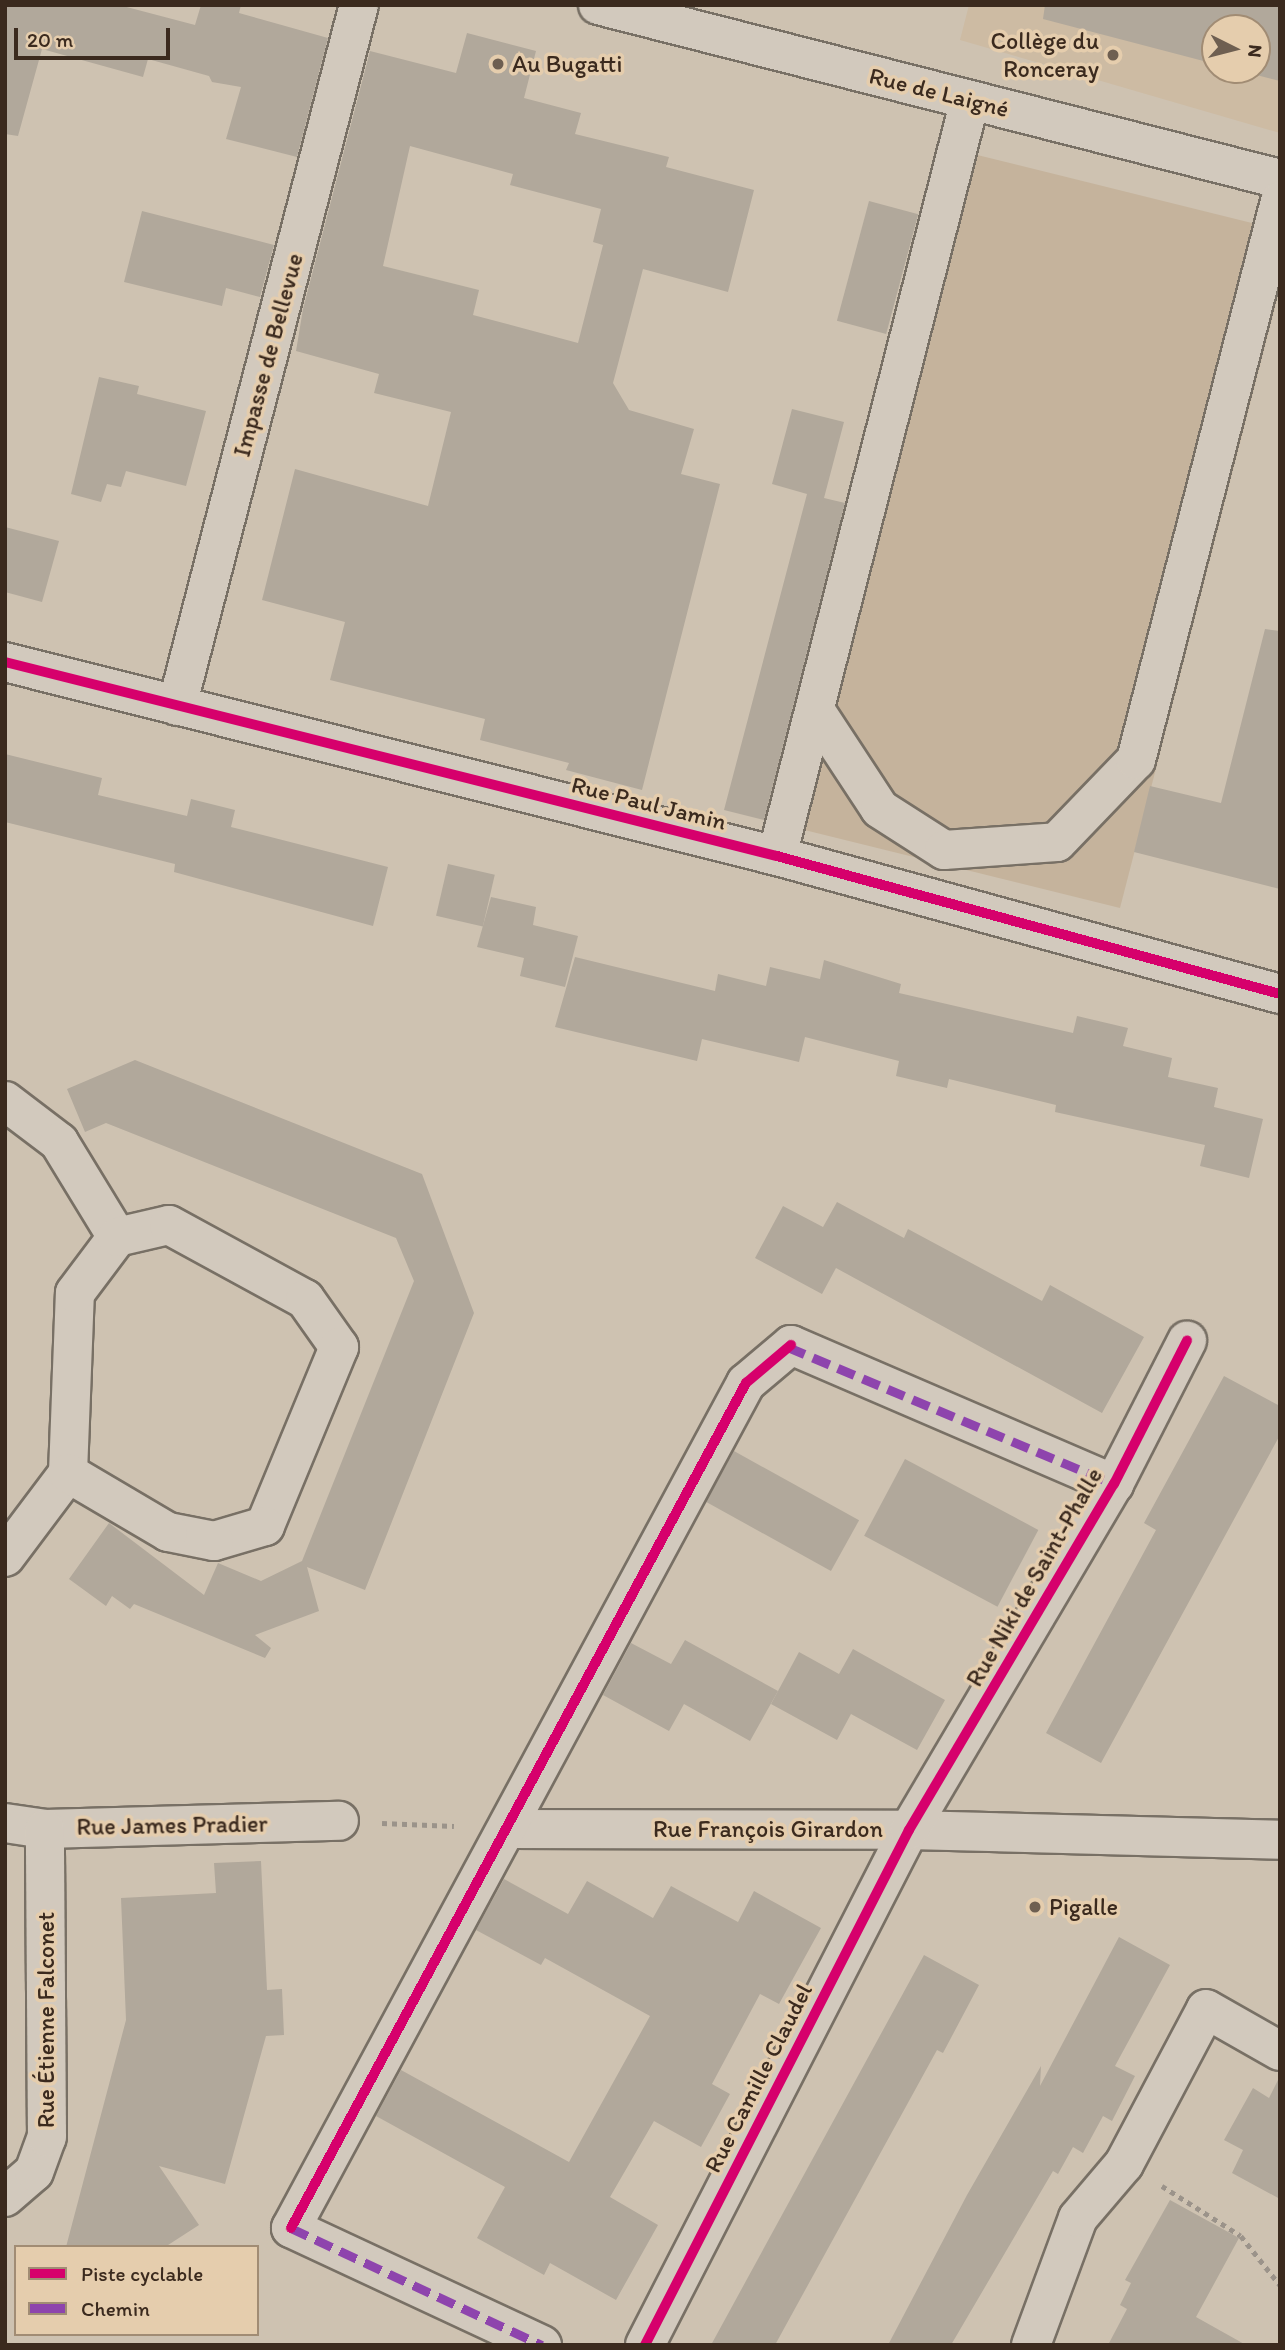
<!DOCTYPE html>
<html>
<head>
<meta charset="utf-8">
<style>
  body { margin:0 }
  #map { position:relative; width:1285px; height:2350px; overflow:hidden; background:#cec2b1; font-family:Itim,sans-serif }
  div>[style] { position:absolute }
  .built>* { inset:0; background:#cdbba3 }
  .green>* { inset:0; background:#c5b39c }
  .building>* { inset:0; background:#b1a89b; transform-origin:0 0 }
  .path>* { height:4.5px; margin-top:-2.25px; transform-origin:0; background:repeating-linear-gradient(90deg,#9b938a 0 5px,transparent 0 10px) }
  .roads { filter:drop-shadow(2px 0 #787065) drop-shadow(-2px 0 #787065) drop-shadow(0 2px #787065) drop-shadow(0 -2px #787065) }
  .minor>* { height:38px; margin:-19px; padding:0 19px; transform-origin:19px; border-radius:19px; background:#d2c9bd }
  .quiet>* { height:9px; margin-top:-4.5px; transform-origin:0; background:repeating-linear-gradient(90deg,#8e44ad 0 18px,transparent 0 27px) }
  .cycleway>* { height:10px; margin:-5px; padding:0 5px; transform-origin:5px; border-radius:5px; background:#d6006c }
  .dots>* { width:19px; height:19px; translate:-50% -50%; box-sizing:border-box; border:4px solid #e5cdad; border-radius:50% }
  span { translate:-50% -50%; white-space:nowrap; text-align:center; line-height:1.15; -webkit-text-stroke:7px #e5cdad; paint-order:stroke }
  .poi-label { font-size:24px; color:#3b2a1e }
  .right { translate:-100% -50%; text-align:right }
  .left { translate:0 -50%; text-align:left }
  .street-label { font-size:24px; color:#3b2a1e }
  .frame { position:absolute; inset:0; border:7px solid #3b2a1e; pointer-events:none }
  .legend { position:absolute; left:14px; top:2245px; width:245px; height:91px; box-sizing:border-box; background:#e5cdad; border:2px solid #a18c74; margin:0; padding:9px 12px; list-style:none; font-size:21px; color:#3b2a1e }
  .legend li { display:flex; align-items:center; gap:14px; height:35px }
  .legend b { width:35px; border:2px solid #a18c74 }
  .north { position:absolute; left:1201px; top:14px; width:70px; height:70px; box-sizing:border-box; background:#e5cdad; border:2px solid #a18c74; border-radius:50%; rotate:96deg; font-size:19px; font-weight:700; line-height:28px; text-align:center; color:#3b2a1e }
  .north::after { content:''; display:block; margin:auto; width:24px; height:32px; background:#6e5f51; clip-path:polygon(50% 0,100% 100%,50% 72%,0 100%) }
  .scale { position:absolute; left:14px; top:28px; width:156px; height:32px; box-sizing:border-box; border:4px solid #3b2a1e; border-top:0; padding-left:9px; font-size:21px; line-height:24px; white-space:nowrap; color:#3b2a1e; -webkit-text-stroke:5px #e5cdad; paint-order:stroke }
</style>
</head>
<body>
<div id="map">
  <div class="built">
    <div style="clip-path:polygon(evenodd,969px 5px,1280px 5px,1280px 133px,960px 40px,969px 5px,1215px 28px,1257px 28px,1257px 70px,1215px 70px,1215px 28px)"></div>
  </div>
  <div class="green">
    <div style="clip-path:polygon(957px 150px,1280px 230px,1280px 288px,1120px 908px,764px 820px,826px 583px)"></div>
  </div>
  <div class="building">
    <div style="clip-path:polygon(5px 5px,119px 5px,195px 25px,201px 5px,241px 5px,239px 13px,328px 38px,297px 157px,226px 139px,241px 87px,212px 82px,209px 76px,148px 59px,143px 77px,42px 49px,18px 136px,5px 134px)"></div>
    <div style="clip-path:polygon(1045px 5px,1280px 5px,1280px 81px,1237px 70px,1257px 70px,1257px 28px,1215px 28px,1215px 64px,1043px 19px)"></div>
    <div style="clip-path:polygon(evenodd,467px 33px,536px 51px,524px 98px,581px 113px,575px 134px,669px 157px,666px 167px,754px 190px,728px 292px,643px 269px,613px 383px,629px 410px,694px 429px,681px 474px,720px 484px,642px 790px,566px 770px,569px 763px,480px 740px,485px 719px,330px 680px,345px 622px,262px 600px,295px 469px,428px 506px,451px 412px,374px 393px,379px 374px,296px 351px,303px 309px,370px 51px,456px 73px,467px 33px,410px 146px,513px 174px,510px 185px,601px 209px,593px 242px,603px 245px,578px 343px,473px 315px,479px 290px,383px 266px,410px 146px)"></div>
    <div style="left:869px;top:201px;width:51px;height:124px;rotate:15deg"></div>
    <div style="clip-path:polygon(142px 211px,274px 245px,260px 297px,226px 288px,222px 306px,124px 282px)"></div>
    <div style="clip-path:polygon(99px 377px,139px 386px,137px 394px,206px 411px,186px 486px,126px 471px,121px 487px,107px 484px,101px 502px,71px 494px)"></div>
    <div style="clip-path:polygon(792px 409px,844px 422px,824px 498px,845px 503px,764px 820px,724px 810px,807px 494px,772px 484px)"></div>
    <div style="clip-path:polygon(5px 527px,59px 541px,42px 602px,5px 592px)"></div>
    <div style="clip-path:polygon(1265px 629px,1280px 631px,1280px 889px,1134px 852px,1150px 786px,1221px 803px)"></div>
    <div style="clip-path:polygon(5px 754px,102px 778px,98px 795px,187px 816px,191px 799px,235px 810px,231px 827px,388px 867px,373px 926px,174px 872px,175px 864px,5px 822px)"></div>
    <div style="left:448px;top:864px;width:48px;height:53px;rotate:13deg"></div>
    <div style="clip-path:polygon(491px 897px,536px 907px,533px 925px,578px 936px,565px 987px,520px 976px,524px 958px,477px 947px)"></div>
    <div style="clip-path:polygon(575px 957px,715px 991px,718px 974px,766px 986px,770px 967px,820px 979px,824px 960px,901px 984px,899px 993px,1003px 1017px,1073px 1033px,1077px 1016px,1128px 1028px,1123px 1046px,1172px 1058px,1168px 1077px,1218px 1088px,1214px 1107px,1263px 1119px,1249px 1178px,1200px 1166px,1205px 1145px,1055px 1112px,1056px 1105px,949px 1079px,947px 1088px,896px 1076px,899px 1061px,805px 1037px,799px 1062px,702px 1039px,697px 1061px,555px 1027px)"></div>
    <div style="clip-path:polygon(135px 1060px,422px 1174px,474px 1313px,365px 1590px,307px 1567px,319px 1611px,255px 1635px,271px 1648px,265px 1658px,134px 1604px,130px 1609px,112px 1596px,106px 1606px,69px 1579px,109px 1523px,204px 1595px,218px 1563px,261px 1581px,302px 1561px,414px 1281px,396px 1238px,106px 1123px,85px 1132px,67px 1089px)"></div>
    <div style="clip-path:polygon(837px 1202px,904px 1238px,908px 1229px,1042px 1301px,1050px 1285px,1144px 1337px,1102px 1413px,836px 1268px,822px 1294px,755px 1258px,783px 1206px,823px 1227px)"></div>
    <div style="clip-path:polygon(1224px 1376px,1280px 1406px,1280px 1435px,1101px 1763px,1046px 1733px,1156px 1530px,1144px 1523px)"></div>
    <div style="left:734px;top:1451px;width:143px;height:58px;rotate:29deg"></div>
    <div style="left:905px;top:1459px;width:151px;height:87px;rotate:28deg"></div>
    <div style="clip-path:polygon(685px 1640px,778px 1691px,750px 1741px,684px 1704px,669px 1731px,603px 1695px,631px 1643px,671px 1664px)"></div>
    <div style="clip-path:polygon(853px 1649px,945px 1700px,917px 1750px,851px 1714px,837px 1740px,771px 1704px,799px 1652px,839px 1674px)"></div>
    <div style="clip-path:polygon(261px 1861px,267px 1990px,282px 1989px,284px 2035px,266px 2036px,225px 2184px,159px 2166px,199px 2225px,165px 2247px,66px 2247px,126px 2020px,121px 1898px,216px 1893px,214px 1863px)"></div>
    <div style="clip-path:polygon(504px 1879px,568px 1914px,587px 1881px,653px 1918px,671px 1886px,738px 1922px,754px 1891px,821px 1928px,779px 2004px,760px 1994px,712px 2084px,730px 2094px,701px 2147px,654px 2121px,610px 2197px,658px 2225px,616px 2300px,550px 2263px,544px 2275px,477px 2238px,505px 2187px,376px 2116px,401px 2070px,569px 2162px,650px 2016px,545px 1958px,541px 1965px,476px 1930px)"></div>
    <div style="clip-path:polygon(1119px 1937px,1170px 1965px,1115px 2066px,1135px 2076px,1112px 2121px,1103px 2116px,1083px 2153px,1073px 2147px,1058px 2174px,1053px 2171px,951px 2345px,888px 2345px,967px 2195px,1041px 2066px,1040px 2086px)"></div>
    <div style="clip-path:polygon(924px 1955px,979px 1985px,943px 2053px,937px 2050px,775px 2345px,711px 2345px)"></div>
    <div style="clip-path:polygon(1280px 2076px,1280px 2199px,1232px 2173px,1243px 2150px,1224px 2140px,1253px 2088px,1269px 2098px)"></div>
    <div style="clip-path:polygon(1170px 2200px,1239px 2238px,1196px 2317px,1246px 2345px,1108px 2345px,1127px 2309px,1120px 2305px,1131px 2283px,1125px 2280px)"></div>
  </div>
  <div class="path">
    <div style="left:382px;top:1823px;width:72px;rotate:2.4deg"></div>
    <div style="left:1162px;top:2186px;width:93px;rotate:32.3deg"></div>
    <div style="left:1241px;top:2236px;width:63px;rotate:51.5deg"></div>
  </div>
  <div class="roads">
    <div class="minor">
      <div style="left:598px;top:5px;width:704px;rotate:14.31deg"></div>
      <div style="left:5px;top:662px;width:796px;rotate:14.11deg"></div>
      <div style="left:777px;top:856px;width:522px;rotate:15.34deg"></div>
      <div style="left:177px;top:706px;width:724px;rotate:-75.45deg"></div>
      <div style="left:815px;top:710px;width:118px;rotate:56.7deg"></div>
      <div style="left:880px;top:809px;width:76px;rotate:32.6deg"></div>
      <div style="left:944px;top:850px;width:113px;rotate:-4deg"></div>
      <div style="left:1057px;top:842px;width:114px;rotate:-46.1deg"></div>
      <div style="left:1136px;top:760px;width:577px;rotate:-75.55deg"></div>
      <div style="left:777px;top:856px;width:780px;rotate:-75.68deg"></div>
      <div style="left:5px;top:1101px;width:68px;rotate:37.2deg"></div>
      <div style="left:59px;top:1142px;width:111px;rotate:58.6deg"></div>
      <div style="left:5px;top:1557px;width:105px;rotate:-53.1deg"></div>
      <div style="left:68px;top:1473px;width:180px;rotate:-87.8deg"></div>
      <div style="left:75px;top:1293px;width:70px;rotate:-53.1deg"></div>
      <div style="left:117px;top:1237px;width:53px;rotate:-13deg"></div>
      <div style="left:169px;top:1225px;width:155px;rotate:28.6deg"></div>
      <div style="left:305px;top:1299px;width:59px;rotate:54.7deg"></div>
      <div style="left:339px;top:1347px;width:194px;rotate:112.5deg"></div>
      <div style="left:265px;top:1526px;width:53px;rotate:163.6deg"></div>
      <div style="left:214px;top:1541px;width:47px;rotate:-168.9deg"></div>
      <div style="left:168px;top:1532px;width:116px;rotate:-149.5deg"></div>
      <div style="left:5px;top:1823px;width:40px;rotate:8.5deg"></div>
      <div style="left:45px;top:1829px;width:294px;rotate:-1.6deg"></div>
      <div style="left:507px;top:1829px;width:402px;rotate:0.1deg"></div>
      <div style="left:909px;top:1830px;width:371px;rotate:1.5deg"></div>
      <div style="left:5px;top:2197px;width:38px;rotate:-41deg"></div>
      <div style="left:34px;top:2172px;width:37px;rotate:-70deg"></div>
      <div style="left:47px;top:2137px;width:308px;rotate:-90.4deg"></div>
      <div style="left:542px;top:2345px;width:277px;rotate:-155deg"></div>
      <div style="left:291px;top:2228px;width:960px;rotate:-61.7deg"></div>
      <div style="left:746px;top:1383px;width:59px;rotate:-40.2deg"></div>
      <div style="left:791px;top:1345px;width:352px;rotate:23.3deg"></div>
      <div style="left:645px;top:2345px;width:579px;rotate:-62.86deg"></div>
      <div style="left:909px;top:1830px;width:402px;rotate:-59.4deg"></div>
      <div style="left:1114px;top:1484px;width:161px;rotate:-63deg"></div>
      <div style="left:1031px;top:2345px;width:135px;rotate:-69.7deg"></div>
      <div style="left:1078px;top:2218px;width:71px;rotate:-49.6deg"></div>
      <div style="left:1124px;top:2164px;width:175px;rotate:-62.1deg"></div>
      <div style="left:1206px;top:2009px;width:85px;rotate:29.6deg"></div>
    </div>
  </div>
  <div class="quiet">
    <div style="left:788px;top:1347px;width:354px;rotate:22.8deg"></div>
    <div style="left:294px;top:2222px;width:7px;rotate:117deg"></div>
    <div style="left:291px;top:2228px;width:277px;rotate:25deg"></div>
  </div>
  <div class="cycleway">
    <div style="left:5px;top:662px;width:796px;rotate:14.11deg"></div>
    <div style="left:777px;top:856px;width:522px;rotate:15.34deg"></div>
    <div style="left:291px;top:2228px;width:960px;rotate:-61.7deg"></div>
    <div style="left:746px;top:1383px;width:59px;rotate:-40.2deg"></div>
    <div style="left:645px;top:2345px;width:579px;rotate:-62.86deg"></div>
    <div style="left:909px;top:1830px;width:402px;rotate:-59.4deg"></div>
    <div style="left:1114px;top:1484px;width:161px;rotate:-63deg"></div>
  </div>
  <div class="dots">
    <div style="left:1113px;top:55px;background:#6e5f51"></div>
    <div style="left:498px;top:64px;background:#6e5f51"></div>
    <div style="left:1035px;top:1907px;background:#6e5f51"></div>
  </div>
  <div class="poi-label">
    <span class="right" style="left:1099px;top:55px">Collège du<br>Ronceray</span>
    <span class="left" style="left:512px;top:64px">Au Bugatti</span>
    <span class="left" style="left:1049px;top:1907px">Pigalle</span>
  </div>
  <div class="street-label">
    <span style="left:939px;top:92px;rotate:14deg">Rue de Laigné</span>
    <span style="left:268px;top:355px;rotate:-75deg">Impasse de Bellevue</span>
    <span style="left:649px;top:803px;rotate:14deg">Rue Paul Jamin</span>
    <span style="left:1034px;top:1577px;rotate:-60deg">Rue Niki de Saint-Phalle</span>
    <span style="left:172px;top:1825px;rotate:-1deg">Rue James Pradier</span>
    <span style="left:768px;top:1829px">Rue François Girardon</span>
    <span style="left:46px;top:2020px;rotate:-90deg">Rue Étienne Falconet</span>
    <span style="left:758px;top:2078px;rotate:-63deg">Rue Camille Claudel</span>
  </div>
  <div class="frame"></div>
  <ul class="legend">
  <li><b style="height:9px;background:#d6006c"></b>Piste cyclable</li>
  <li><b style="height:9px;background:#8e44ad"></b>Chemin</li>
  </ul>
  <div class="north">N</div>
  <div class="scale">20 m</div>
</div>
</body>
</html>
